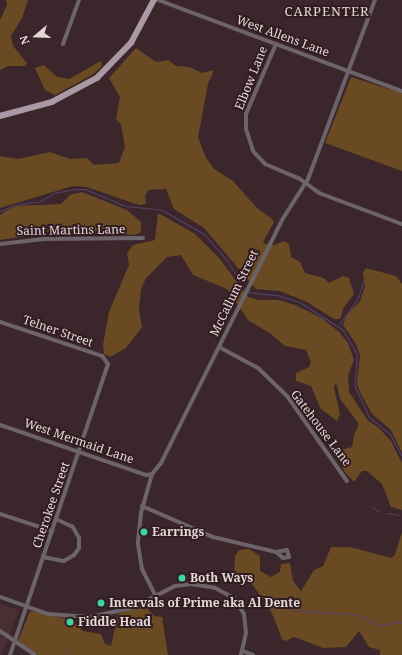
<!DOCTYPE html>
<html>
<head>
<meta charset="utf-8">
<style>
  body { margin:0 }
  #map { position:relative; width:402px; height:655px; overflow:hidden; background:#3b272b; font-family:"Noto Serif",serif }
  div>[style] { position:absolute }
  .built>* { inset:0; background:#492e33 }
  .green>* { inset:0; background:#6a4a22 }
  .stream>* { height:1px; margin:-0.5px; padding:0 0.5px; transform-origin:0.5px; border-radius:0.5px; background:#55416c }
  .minor>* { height:4px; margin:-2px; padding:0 2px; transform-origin:2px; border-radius:2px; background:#6c646a }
  .major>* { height:5.5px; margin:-2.75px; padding:0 2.75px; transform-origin:2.75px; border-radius:2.75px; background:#aa99a5 }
  .dots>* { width:11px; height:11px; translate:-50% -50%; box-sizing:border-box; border:2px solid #311d21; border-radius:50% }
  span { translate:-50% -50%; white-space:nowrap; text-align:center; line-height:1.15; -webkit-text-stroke:4px #311d21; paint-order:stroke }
  .street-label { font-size:12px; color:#e4d7d8 }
  .poi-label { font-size:12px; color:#e4d7d8; font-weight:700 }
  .left { translate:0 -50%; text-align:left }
  .neighbourhood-label { font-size:13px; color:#e4d7d8; letter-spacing:1px }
  .north { position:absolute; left:16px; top:16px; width:40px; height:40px; -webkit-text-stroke:3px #311d21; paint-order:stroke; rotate:251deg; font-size:11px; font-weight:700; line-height:16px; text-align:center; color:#e4d7d8 }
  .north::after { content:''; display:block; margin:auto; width:14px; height:18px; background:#e4d7d8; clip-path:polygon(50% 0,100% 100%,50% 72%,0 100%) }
</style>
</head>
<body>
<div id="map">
  <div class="built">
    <div style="clip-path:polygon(0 604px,19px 610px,2px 655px,0 655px)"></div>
  </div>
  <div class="green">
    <div style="clip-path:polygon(6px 0,28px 0,22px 18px,11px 36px,13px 46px,27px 63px,25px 66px,8px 66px,0 70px,0 20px,7px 5px)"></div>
    <div style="clip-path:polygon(136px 48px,156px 62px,168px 60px,176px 66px,189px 67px,202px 73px,214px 70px,208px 84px,198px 137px,206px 158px,214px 169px,233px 181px,257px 208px,272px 219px,274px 222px,263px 242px,265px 244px,274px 245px,284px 241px,289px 244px,291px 257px,300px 262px,305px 273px,324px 278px,329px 283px,343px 276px,349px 278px,354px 294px,344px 307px,340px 319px,334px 319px,307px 302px,280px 291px,256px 289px,204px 228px,174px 209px,166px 189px,148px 190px,145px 196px,146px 204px,139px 205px,87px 187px,73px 186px,0 208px,0 156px,18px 159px,50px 152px,70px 159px,87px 158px,94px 165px,119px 163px,125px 147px,121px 124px,116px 119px,120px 97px,109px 78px)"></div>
    <div style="clip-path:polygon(101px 61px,102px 66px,92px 75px,55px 95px,45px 90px,35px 68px,44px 65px,57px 77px,69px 79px)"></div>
    <div style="clip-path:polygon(351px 77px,402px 93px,402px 171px,325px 143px)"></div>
    <div style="clip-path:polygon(82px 192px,127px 210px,141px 222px,141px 232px,135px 235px,107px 233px,32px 235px,0 240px,0 215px,9px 209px,16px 206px,61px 204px,70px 195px)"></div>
    <div style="clip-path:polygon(158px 213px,195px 234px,220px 259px,248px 297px,259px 300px,279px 300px,295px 305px,322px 318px,339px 332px,348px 343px,354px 360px,348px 375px,349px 392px,368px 421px,378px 427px,391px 441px,402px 463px,402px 510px,391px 507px,382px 484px,367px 471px,362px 471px,354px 482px,344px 471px,338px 457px,341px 450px,352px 447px,354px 435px,359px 424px,340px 399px,337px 385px,335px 384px,334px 388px,340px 414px,337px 421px,321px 409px,311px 386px,296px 381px,296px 373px,309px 367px,311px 362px,306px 350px,285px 346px,271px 334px,248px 320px,227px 289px,193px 275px,181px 255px,167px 257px,146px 278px,141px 289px,139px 310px,142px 327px,126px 348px,110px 357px,104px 354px,103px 345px,109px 312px,129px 265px,127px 253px,133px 245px,155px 240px)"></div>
    <div style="clip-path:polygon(366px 268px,396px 276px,402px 284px,402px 453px,391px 430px,372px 414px,361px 394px,357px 384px,360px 355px,356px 344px,343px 325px,346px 316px,360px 301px,365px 286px,363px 273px)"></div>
    <div style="clip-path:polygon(402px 532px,402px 655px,380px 655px,380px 650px,369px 647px,359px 631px,346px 647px,323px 648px,294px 637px,286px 641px,282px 639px,272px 613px,253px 585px,234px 574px,235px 556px,239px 550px,249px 549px,260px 556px,260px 571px,271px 577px,280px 572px,281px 564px,290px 563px,293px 581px,301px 591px,314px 570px,323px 566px,331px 547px,350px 547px,391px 558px,395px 555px)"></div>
    <div style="clip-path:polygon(144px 605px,154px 616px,162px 617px,168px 655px,38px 655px,18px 641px,30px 611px,72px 620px,83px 631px,101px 634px,105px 644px,111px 646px,118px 614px)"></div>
  </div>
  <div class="stream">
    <div style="left:0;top:211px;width:15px;rotate:-23deg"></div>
    <div style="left:14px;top:205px;width:27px;rotate:-8deg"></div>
    <div style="left:41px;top:201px;width:15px;rotate:-32deg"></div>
    <div style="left:54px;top:193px;width:20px;rotate:-11deg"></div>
    <div style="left:74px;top:189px;width:11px"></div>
    <div style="left:85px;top:189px;width:43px;rotate:23deg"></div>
    <div style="left:125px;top:206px;width:37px;rotate:6deg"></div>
    <div style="left:162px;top:210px;width:48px;rotate:29.7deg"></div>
    <div style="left:204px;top:234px;width:37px;rotate:49deg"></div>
    <div style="left:228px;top:262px;width:33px;rotate:59deg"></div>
    <div style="left:247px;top:292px;width:30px;rotate:6deg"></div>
    <div style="left:277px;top:295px;width:25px;rotate:18deg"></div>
    <div style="left:301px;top:303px;width:50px;rotate:32.7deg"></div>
    <div style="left:343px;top:330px;width:28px;rotate:60deg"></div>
    <div style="left:357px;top:354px;width:32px;rotate:94deg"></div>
    <div style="left:355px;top:386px;width:34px;rotate:66deg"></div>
    <div style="left:369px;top:417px;width:27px;rotate:39deg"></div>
    <div style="left:390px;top:434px;width:26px;rotate:62deg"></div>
    <div style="left:339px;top:325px;width:33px;rotate:-55deg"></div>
    <div style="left:358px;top:298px;width:20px;rotate:-72deg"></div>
    <div style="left:372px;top:507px;width:9px;rotate:32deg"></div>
    <div style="left:387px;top:513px;width:12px;rotate:9deg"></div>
    <div style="left:291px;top:610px;width:61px;rotate:3.8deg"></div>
    <div style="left:352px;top:614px;width:12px;rotate:14deg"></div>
    <div style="left:364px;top:617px;width:16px;rotate:30deg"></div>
    <div style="left:378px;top:625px;width:24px;rotate:-7deg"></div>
    <div style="left:66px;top:649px;width:6px;rotate:72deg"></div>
  </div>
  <div class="minor">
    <div style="left:158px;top:0;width:260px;rotate:20.5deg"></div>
    <div style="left:63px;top:44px;width:47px;rotate:-70deg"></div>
    <div style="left:276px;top:44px;width:76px;rotate:113.2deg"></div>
    <div style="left:246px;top:114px;width:15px;rotate:90deg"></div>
    <div style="left:246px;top:129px;width:23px;rotate:72deg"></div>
    <div style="left:253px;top:151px;width:18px;rotate:47deg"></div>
    <div style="left:265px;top:164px;width:38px;rotate:23deg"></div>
    <div style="left:300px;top:179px;width:24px;rotate:36deg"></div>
    <div style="left:319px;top:193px;width:89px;rotate:20.5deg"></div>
    <div style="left:0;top:244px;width:44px;rotate:-6.5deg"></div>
    <div style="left:44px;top:239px;width:99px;rotate:-0.6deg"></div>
    <div style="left:0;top:322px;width:108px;rotate:18.4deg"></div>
    <div style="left:102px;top:356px;width:10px;rotate:53deg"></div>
    <div style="left:108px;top:364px;width:307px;rotate:108.6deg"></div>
    <div style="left:219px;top:347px;width:44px;rotate:28.3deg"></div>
    <div style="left:258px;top:368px;width:40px;rotate:44deg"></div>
    <div style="left:287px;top:396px;width:104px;rotate:54.8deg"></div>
    <div style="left:0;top:425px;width:154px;rotate:18.9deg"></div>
    <div style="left:146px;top:475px;width:6px;rotate:-9deg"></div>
    <div style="left:152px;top:474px;width:14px;rotate:-51deg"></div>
    <div style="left:161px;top:463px;width:271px;rotate:-63.5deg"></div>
    <div style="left:282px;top:220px;width:49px;rotate:-57.6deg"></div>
    <div style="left:308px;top:179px;width:191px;rotate:-69.5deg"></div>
    <div style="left:152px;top:474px;width:41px;rotate:105.8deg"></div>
    <div style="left:141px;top:513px;width:31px;rotate:96deg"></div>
    <div style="left:138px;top:544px;width:25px;rotate:81deg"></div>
    <div style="left:142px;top:569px;width:29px;rotate:63deg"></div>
    <div style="left:142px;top:506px;width:77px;rotate:23.6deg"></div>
    <div style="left:213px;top:537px;width:65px;rotate:13.4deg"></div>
    <div style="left:276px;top:552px;width:11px;rotate:-10deg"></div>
    <div style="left:287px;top:550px;width:7px;rotate:74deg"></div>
    <div style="left:289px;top:557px;width:6px;rotate:171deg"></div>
    <div style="left:283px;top:558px;width:9px;rotate:-139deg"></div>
    <div style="left:0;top:514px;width:55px;rotate:18.1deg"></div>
    <div style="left:43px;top:557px;width:21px;rotate:11deg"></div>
    <div style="left:64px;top:561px;width:12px;rotate:-31deg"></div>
    <div style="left:74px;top:555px;width:9px;rotate:-54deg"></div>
    <div style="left:79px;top:548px;width:10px;rotate:-90deg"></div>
    <div style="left:79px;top:538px;width:13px;rotate:-119deg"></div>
    <div style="left:73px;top:527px;width:19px;rotate:-155deg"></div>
    <div style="left:0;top:597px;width:51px;rotate:19.5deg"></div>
    <div style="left:48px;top:614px;width:42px;rotate:4.1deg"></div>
    <div style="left:90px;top:617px;width:43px;rotate:-12.1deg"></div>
    <div style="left:132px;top:608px;width:48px;rotate:-27.1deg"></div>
    <div style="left:175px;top:586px;width:16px;rotate:-7deg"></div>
    <div style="left:191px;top:584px;width:24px;rotate:9deg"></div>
    <div style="left:215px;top:588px;width:21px;rotate:28deg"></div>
    <div style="left:234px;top:598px;width:19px;rotate:58deg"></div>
    <div style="left:244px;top:614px;width:19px;rotate:84deg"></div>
    <div style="left:246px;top:633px;width:23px;rotate:103deg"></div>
    <div style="left:0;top:631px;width:42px;rotate:34.4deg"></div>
    <div style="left:243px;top:651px;width:11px;rotate:22deg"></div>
  </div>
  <div class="major">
    <div style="left:0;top:116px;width:54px;rotate:-15.1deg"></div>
    <div style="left:52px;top:102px;width:51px;rotate:-28.1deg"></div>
    <div style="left:97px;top:78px;width:49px;rotate:-45.8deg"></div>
    <div style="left:131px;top:43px;width:49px;rotate:-61.9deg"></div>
  </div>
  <div class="dots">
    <div style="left:144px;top:532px;background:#3ed4a3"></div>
    <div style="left:182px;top:578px;background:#3ed4a3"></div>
    <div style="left:101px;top:603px;background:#3ed4a3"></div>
    <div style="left:70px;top:622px;background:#3ed4a3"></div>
  </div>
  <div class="street-label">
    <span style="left:283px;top:36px;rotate:20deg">West Allens Lane</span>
    <span style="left:251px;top:78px;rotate:-68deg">Elbow Lane</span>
    <span style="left:71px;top:230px;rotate:-1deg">Saint Martins Lane</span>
    <span style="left:234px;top:293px;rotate:-64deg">McCallum Street</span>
    <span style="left:58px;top:331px;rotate:19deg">Telner Street</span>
    <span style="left:321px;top:428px;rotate:53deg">Gatehouse Lane</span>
    <span style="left:79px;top:441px;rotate:19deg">West Mermaid Lane</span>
    <span style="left:51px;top:505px;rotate:-71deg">Cherokee Street</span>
  </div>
  <div class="poi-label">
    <span class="left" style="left:152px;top:532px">Earrings</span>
    <span class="left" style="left:190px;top:578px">Both Ways</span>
    <span class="left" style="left:109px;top:603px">Intervals of Prime aka Al Dente</span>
    <span class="left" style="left:78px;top:622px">Fiddle Head</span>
  </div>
  <div class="neighbourhood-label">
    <span style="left:327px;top:11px">CARPENTER</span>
  </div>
  <div class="north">N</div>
</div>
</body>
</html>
